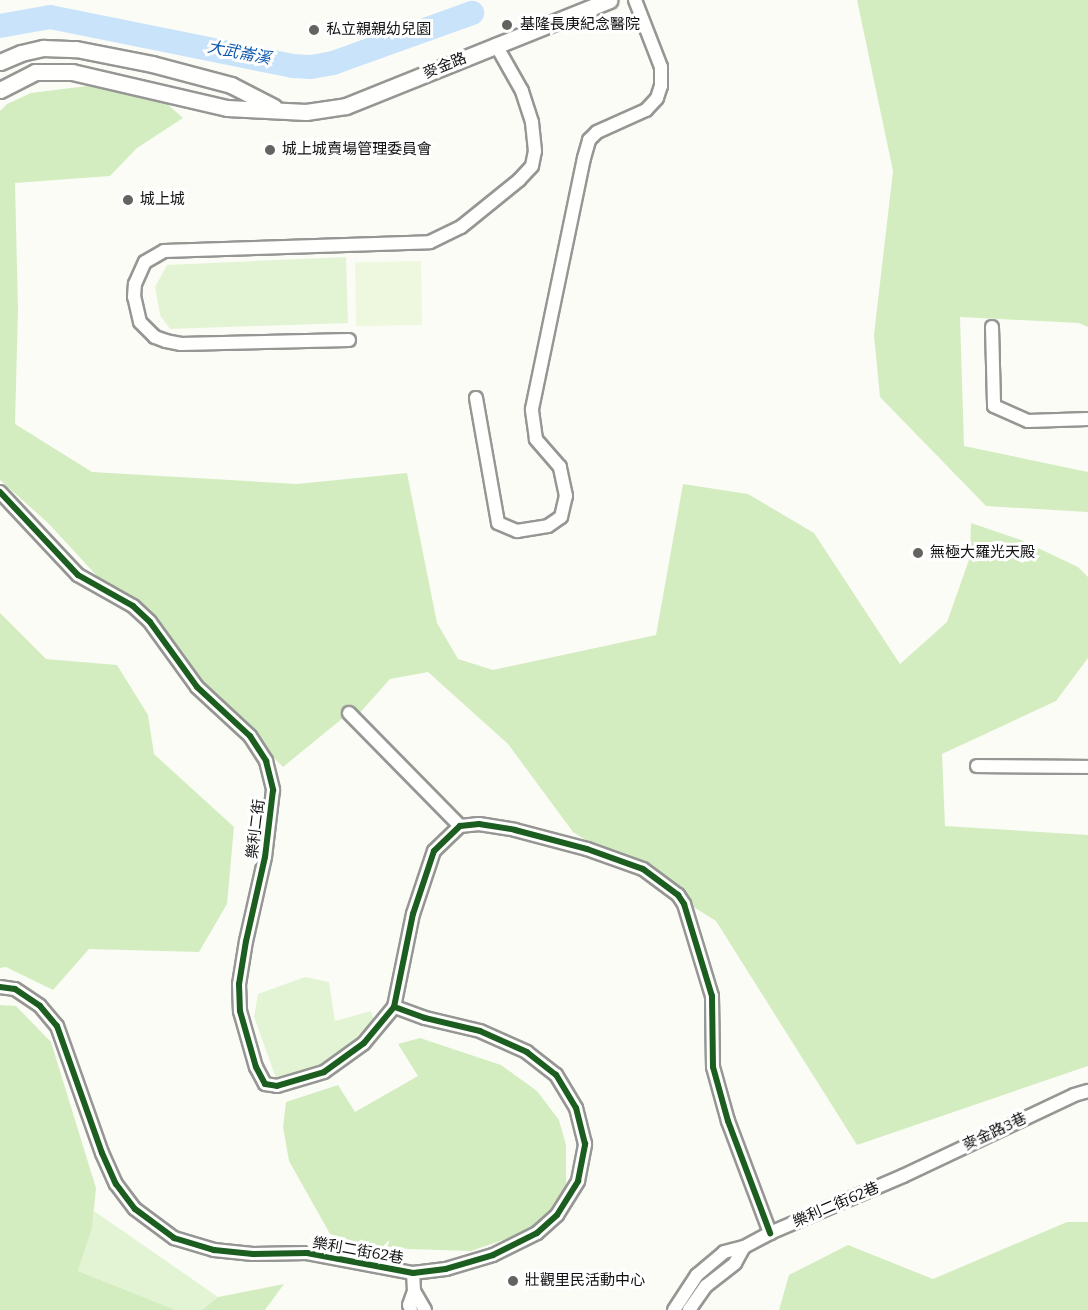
<!DOCTYPE html>
<html>
<head>
<meta charset="utf-8">
<style>
  body { margin:0 }
  #map { position:relative; width:1088px; height:1310px; overflow:hidden; background:#fcfcf6; font-family:Bitter,"Noto Sans TC",serif }
  div>[style] { position:absolute }
  .green>* { inset:0; background:#e3f4d4 }
  .forest>* { inset:0; background:#d3edc1 }
  .pitch>* { inset:0; background:#eef8de; transform-origin:0 0 }
  .river>* { height:24px; margin:-12px; padding:0 12px; transform-origin:12px; border-radius:12px; background:#c9e4fa }
  .roads { filter:drop-shadow(2px 0 #969694) drop-shadow(-2px 0 #969694) drop-shadow(0 2px #969694) drop-shadow(0 -2px #969694) }
  .minor>* { height:12px; margin:-6px; padding:0 6px; transform-origin:6px; border-radius:6px; background:#fffffe }
  .tertiary>* { height:15px; margin:-7.5px; padding:0 7.5px; transform-origin:7.5px; border-radius:7.5px; background:#fffffe }
  .cycleway>* { height:6px; margin:-3px; padding:0 3px; transform-origin:3px; border-radius:3px; background:#1b5e20 }
  .dots>* { width:16px; height:16px; translate:-50% -50%; box-sizing:border-box; border:3px solid #fff; border-radius:50% }
  span { translate:-50% -50%; white-space:nowrap; text-align:center; line-height:1.15; -webkit-text-stroke:6px #fff; paint-order:stroke }
  .poi-label { font-size:15px; color:#101010 }
  .left { translate:0 -50%; text-align:left }
  .street-label { font-size:15px; color:#101010 }
  .water-label { font-size:16px; color:#0e59ad; font-style:italic }
</style>
</head>
<body>
<div id="map">
  <div class="green">
    <div style="clip-path:polygon(346px 257px,348px 323px,170px 329px,160px 315px,155px 287px,167px 265px)"></div>
    <div style="clip-path:polygon(305px 977px,329px 982px,335px 1021px,371px 1011px,374px 1021px,333px 1059px,300px 1076px,277px 1081px,254px 1017px,258px 994px)"></div>
    <div style="clip-path:polygon(94px 1211px,218px 1297px,202px 1310px,176px 1310px,78px 1271px,92px 1229px)"></div>
  </div>
  <div class="forest">
    <div style="clip-path:polygon(857px 0,1088px 0,1088px 327px,1079px 323px,960px 317px,964px 446px,1088px 472px,1088px 512px,986px 506px,880px 397px,874px 335px,893px 171px)"></div>
    <div style="clip-path:polygon(87px 86px,164px 101px,183px 118px,137px 148px,110px 176px,15px 183px,18px 309px,15px 424px,92px 472px,297px 484px,407px 473px,437px 623px,458px 659px,493px 670px,656px 635px,683px 484px,748px 494px,814px 533px,900px 664px,947px 622px,970px 557px,971px 523px,1021px 540px,1078px 567px,1088px 577px,1088px 658px,1056px 701px,942px 754px,945px 826px,1088px 835px,1088px 1066px,857px 1145px,716px 921px,573px 832px,508px 744px,428px 672px,390px 679px,358px 715px,349px 713px,283px 767px,159px 643px,48px 523px,0 480px,0 111px,7px 104px,31px 93px)"></div>
    <div style="clip-path:polygon(0 613px,46px 659px,117px 665px,148px 715px,154px 754px,234px 827px,227px 904px,199px 952px,89px 949px,53px 990px,6px 967px,0 968px)"></div>
    <div style="clip-path:polygon(0 1005px,16px 1006px,51px 1042px,96px 1188px,92px 1229px,78px 1271px,176px 1310px,0 1310px)"></div>
    <div style="clip-path:polygon(420px 1038px,501px 1065px,537px 1091px,559px 1120px,566px 1145px,566px 1185px,543px 1226px,471px 1251px,409px 1249px,363px 1244px,330px 1234px,289px 1161px,283px 1127px,286px 1102px,338px 1085px,355px 1112px,418px 1076px,398px 1044px)"></div>
    <div style="clip-path:polygon(1067px 1222px,1088px 1222px,1088px 1310px,779px 1310px,789px 1275px,848px 1245px,933px 1279px)"></div>
    <div style="clip-path:polygon(284px 1284px,265px 1310px,202px 1310px,218px 1297px)"></div>
  </div>
  <div class="pitch">
    <div style="left:421px;top:261px;width:64px;height:66px;rotate:89deg"></div>
  </div>
  <div class="river">
    <div style="left:0;top:26px;width:51px;rotate:-10.2deg"></div>
    <div style="left:50px;top:17px;width:247px;rotate:11.4deg"></div>
    <div style="left:292px;top:66px;width:19px;rotate:3deg"></div>
    <div style="left:311px;top:67px;width:22px;rotate:-10deg"></div>
    <div style="left:333px;top:63px;width:148px;rotate:-19.8deg"></div>
  </div>
  <div class="roads">
    <div class="minor">
      <div style="left:992px;top:327px;width:79px;rotate:88.5deg"></div>
      <div style="left:994px;top:406px;width:37px;rotate:24deg"></div>
      <div style="left:1028px;top:421px;width:60px;rotate:-1.9deg"></div>
      <div style="left:349px;top:340px;width:168px;rotate:178.6deg"></div>
      <div style="left:181px;top:344px;width:15px;rotate:-169deg"></div>
      <div style="left:166px;top:341px;width:12px;rotate:-160deg"></div>
      <div style="left:155px;top:337px;width:21px;rotate:-135deg"></div>
      <div style="left:140px;top:322px;width:26px;rotate:-103deg"></div>
      <div style="left:134px;top:297px;width:13px;rotate:-86deg"></div>
      <div style="left:135px;top:284px;width:24px;rotate:-66deg"></div>
      <div style="left:145px;top:262px;width:22px;rotate:-30deg"></div>
      <div style="left:164px;top:251px;width:266px;rotate:-1.9deg"></div>
      <div style="left:430px;top:242px;width:34px;rotate:-26deg"></div>
      <div style="left:461px;top:227px;width:75px;rotate:-39deg"></div>
      <div style="left:519px;top:180px;width:19px;rotate:-47deg"></div>
      <div style="left:532px;top:166px;width:15px;rotate:-79deg"></div>
      <div style="left:535px;top:151px;width:29px;rotate:-96deg"></div>
      <div style="left:532px;top:122px;width:33px;rotate:-108deg"></div>
      <div style="left:522px;top:91px;width:53px;rotate:-119.5deg"></div>
      <div style="left:476px;top:398px;width:127px;rotate:80deg"></div>
      <div style="left:498px;top:523px;width:21px;rotate:23deg"></div>
      <div style="left:517px;top:531px;width:31px;rotate:-9deg"></div>
      <div style="left:548px;top:526px;width:16px;rotate:-35deg"></div>
      <div style="left:561px;top:517px;width:22px;rotate:-77deg"></div>
      <div style="left:566px;top:496px;width:30px;rotate:-102deg"></div>
      <div style="left:560px;top:467px;width:37px;rotate:-131deg"></div>
      <div style="left:536px;top:439px;width:30px;rotate:-98deg"></div>
      <div style="left:532px;top:409px;width:256px;rotate:-78.3deg"></div>
      <div style="left:584px;top:158px;width:19px;rotate:-74deg"></div>
      <div style="left:589px;top:140px;width:11px;rotate:-45deg"></div>
      <div style="left:597px;top:132px;width:54px;rotate:-24.2deg"></div>
      <div style="left:646px;top:110px;width:16px;rotate:-47deg"></div>
      <div style="left:657px;top:98px;width:13px;rotate:-72deg"></div>
      <div style="left:661px;top:86px;width:19px;rotate:-90deg"></div>
      <div style="left:661px;top:67px;width:72px;rotate:-111.2deg"></div>
      <div style="left:0;top:492px;width:114px;rotate:46.8deg"></div>
      <div style="left:78px;top:575px;width:63px;rotate:29.4deg"></div>
      <div style="left:133px;top:606px;width:23px;rotate:43deg"></div>
      <div style="left:150px;top:622px;width:80px;rotate:54.1deg"></div>
      <div style="left:197px;top:687px;width:72px;rotate:42.8deg"></div>
      <div style="left:250px;top:736px;width:30px;rotate:57deg"></div>
      <div style="left:266px;top:761px;width:30px;rotate:76deg"></div>
      <div style="left:273px;top:790px;width:67px;rotate:96.8deg"></div>
      <div style="left:265px;top:857px;width:86px;rotate:102.7deg"></div>
      <div style="left:246px;top:941px;width:44px;rotate:99.2deg"></div>
      <div style="left:239px;top:984px;width:27px;rotate:88deg"></div>
      <div style="left:240px;top:1011px;width:58px;rotate:74.1deg"></div>
      <div style="left:256px;top:1067px;width:19px;rotate:62deg"></div>
      <div style="left:265px;top:1084px;width:12px;rotate:9deg"></div>
      <div style="left:277px;top:1086px;width:49px;rotate:-16.6deg"></div>
      <div style="left:324px;top:1072px;width:49px;rotate:-35.9deg"></div>
      <div style="left:364px;top:1043px;width:47px;rotate:-50.2deg"></div>
      <div style="left:394px;top:1007px;width:95px;rotate:-78.5deg"></div>
      <div style="left:413px;top:914px;width:66px;rotate:-71.6deg"></div>
      <div style="left:434px;top:851px;width:36px;rotate:-44deg"></div>
      <div style="left:460px;top:826px;width:19px;rotate:-6deg"></div>
      <div style="left:479px;top:824px;width:36px;rotate:9deg"></div>
      <div style="left:515px;top:830px;width:74px;rotate:14.8deg"></div>
      <div style="left:587px;top:849px;width:59px;rotate:19.7deg"></div>
      <div style="left:643px;top:869px;width:44px;rotate:36.6deg"></div>
      <div style="left:678px;top:895px;width:11px;rotate:56deg"></div>
      <div style="left:684px;top:904px;width:96px;rotate:73.1deg"></div>
      <div style="left:712px;top:996px;width:71px;rotate:89.2deg"></div>
      <div style="left:713px;top:1067px;width:56px;rotate:74.5deg"></div>
      <div style="left:728px;top:1121px;width:120px;rotate:69.4deg"></div>
      <div style="left:349px;top:713px;width:158px;rotate:45.5deg"></div>
      <div style="left:977px;top:766px;width:111px;rotate:0.5deg"></div>
      <div style="left:0;top:987px;width:15px;rotate:8deg"></div>
      <div style="left:15px;top:989px;width:30px;rotate:34deg"></div>
      <div style="left:40px;top:1006px;width:26px;rotate:50deg"></div>
      <div style="left:57px;top:1026px;width:135px;rotate:70.5deg"></div>
      <div style="left:102px;top:1153px;width:34px;rotate:66deg"></div>
      <div style="left:116px;top:1184px;width:31px;rotate:53deg"></div>
      <div style="left:135px;top:1209px;width:49px;rotate:36.6deg"></div>
      <div style="left:174px;top:1238px;width:42px;rotate:16.7deg"></div>
      <div style="left:214px;top:1250px;width:39px;rotate:6deg"></div>
      <div style="left:253px;top:1254px;width:54px;rotate:-1.1deg"></div>
      <div style="left:307px;top:1253px;width:108px;rotate:10.7deg"></div>
      <div style="left:413px;top:1273px;width:33px;rotate:-7deg"></div>
      <div style="left:446px;top:1269px;width:49px;rotate:-16.6deg"></div>
      <div style="left:493px;top:1255px;width:49px;rotate:-26.6deg"></div>
      <div style="left:537px;top:1233px;width:27px;rotate:-42deg"></div>
      <div style="left:557px;top:1215px;width:40px;rotate:-58deg"></div>
      <div style="left:578px;top:1181px;width:38px;rotate:-79deg"></div>
      <div style="left:585px;top:1144px;width:37px;rotate:-104deg"></div>
      <div style="left:576px;top:1108px;width:39px;rotate:-121deg"></div>
      <div style="left:556px;top:1075px;width:37px;rotate:-142deg"></div>
      <div style="left:527px;top:1052px;width:51px;rotate:-155.9deg"></div>
      <div style="left:480px;top:1031px;width:57px;rotate:-166.7deg"></div>
      <div style="left:425px;top:1018px;width:33px;rotate:-160deg"></div>
      <div style="left:414px;top:1291px;width:22px;rotate:60deg"></div>
      <div style="left:411px;top:1310px;width:5px;rotate:-112deg"></div>
      <div style="left:409px;top:1305px;width:15px;rotate:-70deg"></div>
      <div style="left:414px;top:1291px;width:18px;rotate:-93deg"></div>
      <div style="left:674px;top:1310px;width:42px;rotate:-56.7deg"></div>
      <div style="left:697px;top:1275px;width:35px;rotate:-40deg"></div>
      <div style="left:724px;top:1252px;width:21px;rotate:-14deg"></div>
      <div style="left:744px;top:1247px;width:30px;rotate:-28deg"></div>
      <div style="left:770px;top:1233px;width:145px;rotate:-23.2deg"></div>
      <div style="left:903px;top:1176px;width:189px;rotate:-25.3deg"></div>
      <div style="left:1074px;top:1095px;width:15px;rotate:-16deg"></div>
      <div style="left:689px;top:1310px;width:29px;rotate:-55deg"></div>
      <div style="left:706px;top:1286px;width:37px;rotate:-38deg"></div>
      <div style="left:735px;top:1263px;width:18px;rotate:-61deg"></div>
    </div>
    <div class="tertiary">
      <div style="left:0;top:62px;width:23px;rotate:-23deg"></div>
      <div style="left:21px;top:53px;width:23px;rotate:-13deg"></div>
      <div style="left:43px;top:48px;width:33px;rotate:2deg"></div>
      <div style="left:76px;top:49px;width:77px;rotate:11.2deg"></div>
      <div style="left:152px;top:64px;width:82px;rotate:14.9deg"></div>
      <div style="left:231px;top:85px;width:48px;rotate:27.1deg"></div>
      <div style="left:0;top:90px;width:39px;rotate:-27deg"></div>
      <div style="left:35px;top:72px;width:37px"></div>
      <div style="left:72px;top:72px;width:159px;rotate:13.1deg"></div>
      <div style="left:227px;top:108px;width:79px;rotate:2.9deg"></div>
      <div style="left:306px;top:112px;width:40px;rotate:-8.5deg"></div>
      <div style="left:346px;top:106px;width:284px;rotate:-21.9deg"></div>
    </div>
  </div>
  <div class="cycleway">
    <div style="left:0;top:492px;width:114px;rotate:46.8deg"></div>
    <div style="left:78px;top:575px;width:63px;rotate:29.4deg"></div>
    <div style="left:133px;top:606px;width:23px;rotate:43deg"></div>
    <div style="left:150px;top:622px;width:80px;rotate:54.1deg"></div>
    <div style="left:197px;top:687px;width:72px;rotate:42.8deg"></div>
    <div style="left:250px;top:736px;width:30px;rotate:57deg"></div>
    <div style="left:266px;top:761px;width:30px;rotate:76deg"></div>
    <div style="left:273px;top:790px;width:67px;rotate:96.8deg"></div>
    <div style="left:265px;top:857px;width:86px;rotate:102.7deg"></div>
    <div style="left:246px;top:941px;width:44px;rotate:99.2deg"></div>
    <div style="left:239px;top:984px;width:27px;rotate:88deg"></div>
    <div style="left:240px;top:1011px;width:58px;rotate:74.1deg"></div>
    <div style="left:256px;top:1067px;width:19px;rotate:62deg"></div>
    <div style="left:265px;top:1084px;width:12px;rotate:9deg"></div>
    <div style="left:277px;top:1086px;width:49px;rotate:-16.6deg"></div>
    <div style="left:324px;top:1072px;width:49px;rotate:-35.9deg"></div>
    <div style="left:364px;top:1043px;width:47px;rotate:-50.2deg"></div>
    <div style="left:394px;top:1007px;width:95px;rotate:-78.5deg"></div>
    <div style="left:413px;top:914px;width:66px;rotate:-71.6deg"></div>
    <div style="left:434px;top:851px;width:36px;rotate:-44deg"></div>
    <div style="left:460px;top:826px;width:19px;rotate:-6deg"></div>
    <div style="left:479px;top:824px;width:36px;rotate:9deg"></div>
    <div style="left:515px;top:830px;width:74px;rotate:14.8deg"></div>
    <div style="left:587px;top:849px;width:59px;rotate:19.7deg"></div>
    <div style="left:643px;top:869px;width:44px;rotate:36.6deg"></div>
    <div style="left:678px;top:895px;width:11px;rotate:56deg"></div>
    <div style="left:684px;top:904px;width:96px;rotate:73.1deg"></div>
    <div style="left:712px;top:996px;width:71px;rotate:89.2deg"></div>
    <div style="left:713px;top:1067px;width:56px;rotate:74.5deg"></div>
    <div style="left:728px;top:1121px;width:120px;rotate:69.4deg"></div>
    <div style="left:0;top:987px;width:15px;rotate:8deg"></div>
    <div style="left:15px;top:989px;width:30px;rotate:34deg"></div>
    <div style="left:40px;top:1006px;width:26px;rotate:50deg"></div>
    <div style="left:57px;top:1026px;width:135px;rotate:70.5deg"></div>
    <div style="left:102px;top:1153px;width:34px;rotate:66deg"></div>
    <div style="left:116px;top:1184px;width:31px;rotate:53deg"></div>
    <div style="left:135px;top:1209px;width:49px;rotate:36.6deg"></div>
    <div style="left:174px;top:1238px;width:42px;rotate:16.7deg"></div>
    <div style="left:214px;top:1250px;width:39px;rotate:6deg"></div>
    <div style="left:253px;top:1254px;width:54px;rotate:-1.1deg"></div>
    <div style="left:307px;top:1253px;width:108px;rotate:10.7deg"></div>
    <div style="left:413px;top:1273px;width:33px;rotate:-7deg"></div>
    <div style="left:446px;top:1269px;width:49px;rotate:-16.6deg"></div>
    <div style="left:493px;top:1255px;width:49px;rotate:-26.6deg"></div>
    <div style="left:537px;top:1233px;width:27px;rotate:-42deg"></div>
    <div style="left:557px;top:1215px;width:40px;rotate:-58deg"></div>
    <div style="left:578px;top:1181px;width:38px;rotate:-79deg"></div>
    <div style="left:585px;top:1144px;width:37px;rotate:-104deg"></div>
    <div style="left:576px;top:1108px;width:39px;rotate:-121deg"></div>
    <div style="left:556px;top:1075px;width:37px;rotate:-142deg"></div>
    <div style="left:527px;top:1052px;width:51px;rotate:-155.9deg"></div>
    <div style="left:480px;top:1031px;width:57px;rotate:-166.7deg"></div>
    <div style="left:425px;top:1018px;width:33px;rotate:-160deg"></div>
  </div>
  <div class="dots">
    <div style="left:507px;top:25px;background:#636360"></div>
    <div style="left:314px;top:30px;background:#636360"></div>
    <div style="left:270px;top:150px;background:#636360"></div>
    <div style="left:128px;top:200px;background:#636360"></div>
    <div style="left:918px;top:553px;background:#636360"></div>
    <div style="left:513px;top:1281px;background:#636360"></div>
  </div>
  <div class="poi-label">
    <span class="left" style="left:520px;top:25px">基隆長庚紀念醫院</span>
    <span class="left" style="left:326px;top:30px">私立親親幼兒園</span>
    <span class="left" style="left:282px;top:150px">城上城賣場管理委員會</span>
    <span class="left" style="left:140px;top:200px">城上城</span>
    <span class="left" style="left:930px;top:553px">無極大羅光天殿</span>
    <span class="left" style="left:525px;top:1281px">壯觀里民活動中心</span>
  </div>
  <div class="street-label">
    <span style="left:445px;top:66px;rotate:-22deg">麥金路</span>
    <span style="left:256px;top:829px;rotate:-83deg">樂利二街</span>
    <span style="left:995px;top:1132px;rotate:-25deg">麥金路3巷</span>
    <span style="left:836px;top:1205px;rotate:-23deg">樂利二街62巷</span>
    <span style="left:358px;top:1251px;rotate:10deg">樂利二街62巷</span>
  </div>
  <div class="water-label">
    <span style="left:239px;top:53px;rotate:11deg">大武崙溪</span>
  </div>
</div>
</body>
</html>
